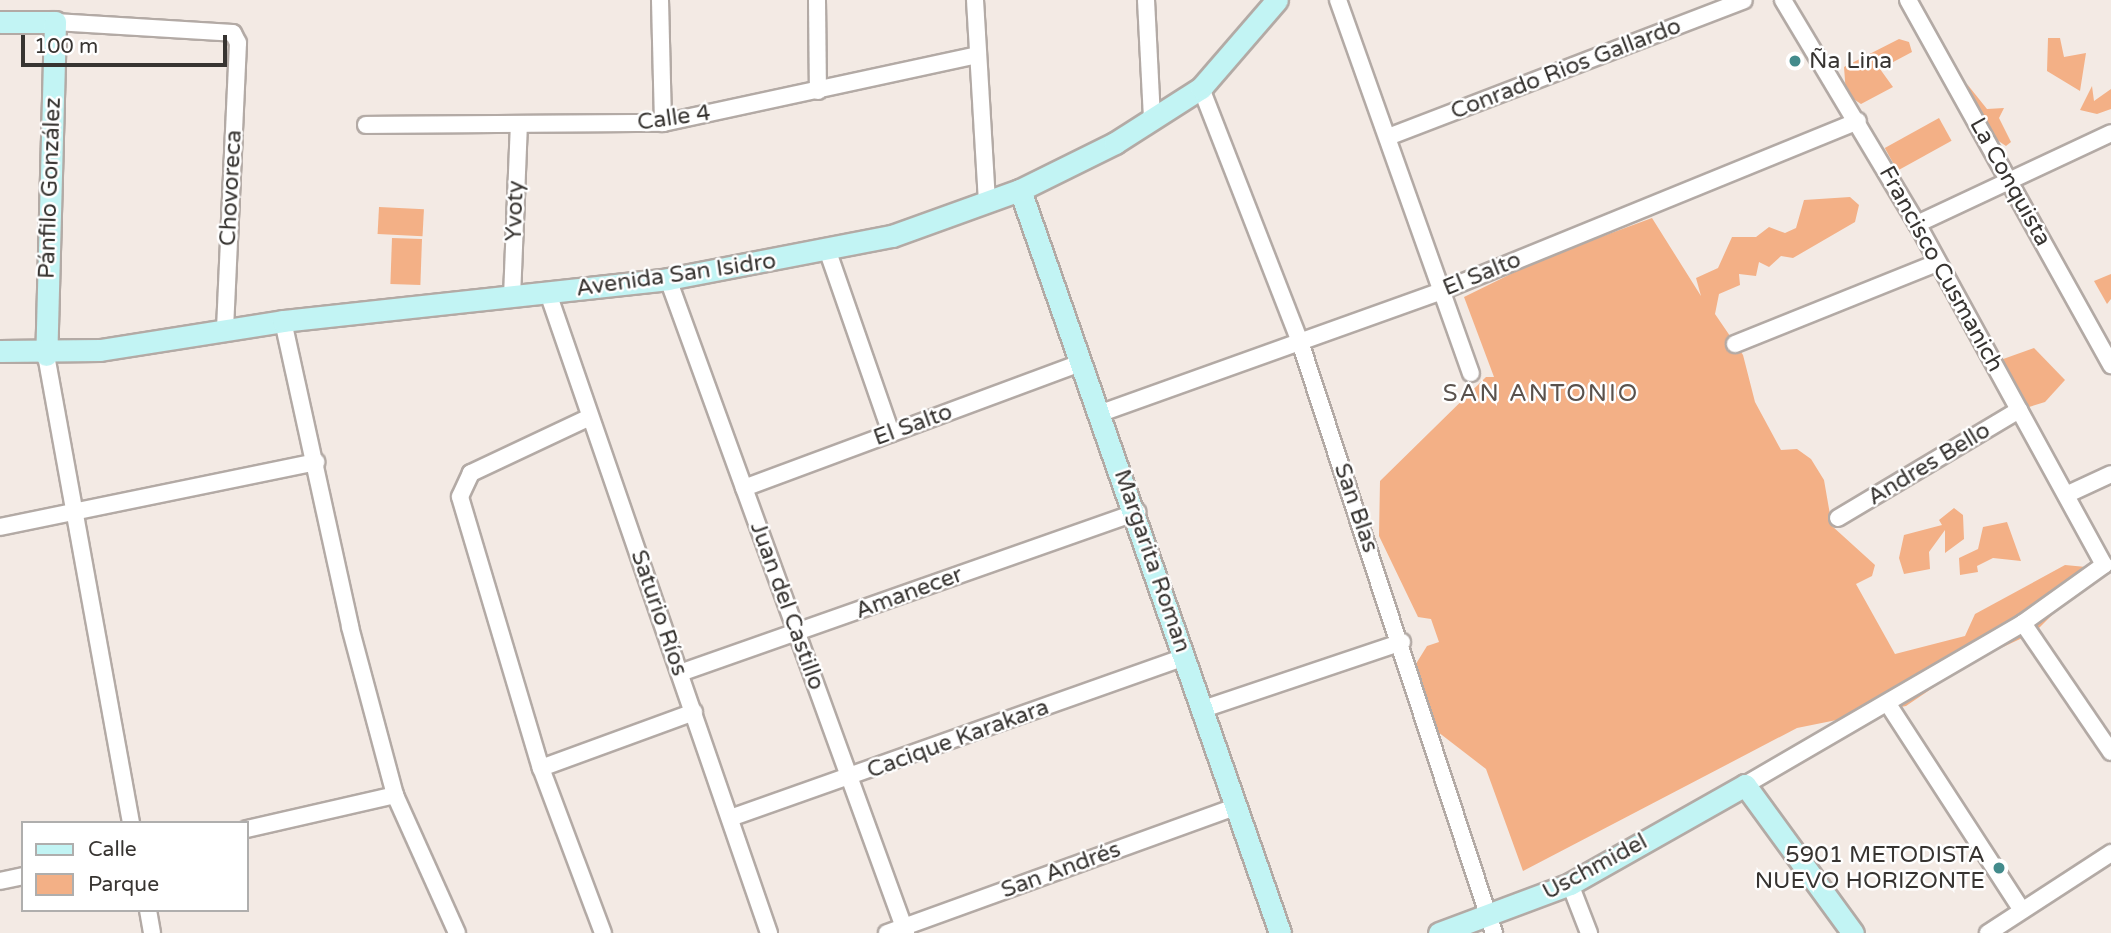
<!DOCTYPE html>
<html>
<head>
<meta charset="utf-8">
<style>
  body { margin:0 }
  #map { position:relative; width:2111px; height:933px; overflow:hidden; background:#f3eae4; font-family:"Varela Round",sans-serif }
  div>[style] { position:absolute }
  .green>* { inset:0; background:#f3b086; transform-origin:0 0 }
  .roads { filter:drop-shadow(2px 0 #b3aaa5) drop-shadow(-2px 0 #b3aaa5) drop-shadow(0 2px #b3aaa5) drop-shadow(0 -2px #b3aaa5) }
  .street>* { height:16px; margin:-8px; padding:0 8px; transform-origin:8px; border-radius:8px; background:#fff }
  .secondary>* { height:21px; margin:-10.5px; padding:0 10.5px; transform-origin:10.5px; border-radius:10.5px; background:#c2f4f4 }
  .dots>* { width:19px; height:19px; translate:-50% -50%; box-sizing:border-box; border:4px solid #fff; border-radius:50% }
  span { translate:-50% -50%; white-space:nowrap; text-align:center; line-height:1.15; -webkit-text-stroke:5px #fff; paint-order:stroke }
  .poi-label { font-size:23px; color:#373431 }
  .left { translate:0 -50%; text-align:left }
  .right { translate:-100% -50%; text-align:right }
  .street-label { font-size:23px; color:#373431 }
  .neighbourhood-label { font-size:24px; color:#5a524d; letter-spacing:2px }
  .legend { position:absolute; left:21px; top:821px; width:228px; height:91px; box-sizing:border-box; background:#fff; border:2px solid #afaead; margin:0; padding:9px 12px; list-style:none; font-size:21px; color:#373431 }
  .legend li { display:flex; align-items:center; gap:14px; height:35px }
  .legend b { width:35px; border:2px solid #afaead }
  .scale { position:absolute; left:21px; top:35px; width:206px; height:32px; box-sizing:border-box; border:4px solid #373431; border-top:0; padding-left:9px; font-size:21px; line-height:24px; white-space:nowrap; color:#373431; -webkit-text-stroke:5px #fff; paint-order:stroke }
</style>
</head>
<body>
<div id="map">
  <div class="green">
    <div style="clip-path:polygon(2048px 38px,2060px 38px,2064px 57px,2086px 53px,2080px 91px,2047px 71px)"></div>
    <div style="clip-path:polygon(1899px 39px,1909px 42px,1912px 52px,1880px 69px,1893px 87px,1861px 104px,1846px 94px,1844px 67px)"></div>
    <div style="clip-path:polygon(1967px 84px,1987px 109px,2004px 108px,1999px 118px,2011px 142px,2006px 146px,1991px 136px)"></div>
    <div style="clip-path:polygon(2092px 86px,2094px 101px,2111px 89px,2111px 109px,2097px 114px,2080px 110px)"></div>
    <div style="left:1939px;top:118px;width:26px;height:62px;rotate:61deg"></div>
    <div style="clip-path:polygon(1850px 197px,1859px 205px,1855px 222px,1793px 258px,1781px 256px,1769px 267px,1759px 262px,1756px 276px,1739px 274px,1740px 285px,1719px 294px,1715px 314px,1743px 355px,1755px 402px,1781px 450px,1797px 449px,1811px 459px,1824px 480px,1832px 526px,1875px 565px,1872px 576px,1856px 584px,1895px 654px,1965px 636px,1975px 614px,2065px 565px,2086px 567px,2089px 578px,2035px 632px,1971px 662px,1906px 706px,1797px 728px,1523px 871px,1486px 769px,1438px 732px,1414px 667px,1427px 646px,1439px 642px,1431px 619px,1418px 617px,1379px 536px,1380px 481px,1486px 377px,1494px 377px,1464px 297px,1541px 259px,1652px 218px,1701px 296px,1696px 278px,1718px 268px,1732px 237px,1756px 237px,1769px 227px,1785px 233px,1796px 228px,1804px 200px)"></div>
    <div style="left:379px;top:207px;width:45px;height:27px;rotate:3deg"></div>
    <div style="left:392px;top:238px;width:30px;height:46px;rotate:2deg"></div>
    <div style="clip-path:polygon(2111px 274px,2111px 299px,2107px 304px,2094px 281px)"></div>
    <div style="clip-path:polygon(2034px 348px,2065px 380px,2045px 402px,2029px 407px,1992px 363px)"></div>
    <div style="clip-path:polygon(1954px 508px,1963px 515px,1964px 539px,1945px 553px,1945px 530px,1929px 552px,1930px 569px,1904px 574px,1899px 558px,1904px 535px,1942px 525px,1939px 520px)"></div>
    <div style="clip-path:polygon(2007px 522px,2021px 561px,1993px 558px,1977px 566px,1978px 572px,1960px 575px,1959px 558px,1978px 549px,1983px 527px)"></div>
  </div>
  <div class="roads">
    <div class="street">
      <div style="left:660px;top:0;width:123px;rotate:88.6deg"></div>
      <div style="left:817px;top:0;width:91px;rotate:89.4deg"></div>
      <div style="left:975px;top:0;width:203px;rotate:86.6deg"></div>
      <div style="left:1146px;top:0;width:120px;rotate:87.1deg"></div>
      <div style="left:1338px;top:0;width:396px;rotate:70.4deg"></div>
      <div style="left:1908px;top:0;width:418px;rotate:60.9deg"></div>
      <div style="left:55px;top:22px;width:178px;rotate:3.5deg"></div>
      <div style="left:233px;top:33px;width:11px;rotate:63deg"></div>
      <div style="left:238px;top:43px;width:290px;rotate:92.6deg"></div>
      <div style="left:1201px;top:88px;width:276px;rotate:68.7deg"></div>
      <div style="left:1301px;top:345px;width:619px;rotate:71.83deg"></div>
      <div style="left:366px;top:125px;width:297px;rotate:-0.4deg"></div>
      <div style="left:663px;top:123px;width:321px;rotate:-12.2deg"></div>
      <div style="left:1388px;top:137px;width:381px;rotate:-21deg"></div>
      <div style="left:1917px;top:224px;width:214px;rotate:-25.1deg"></div>
      <div style="left:828px;top:252px;width:192px;rotate:70.8deg"></div>
      <div style="left:668px;top:279px;width:696px;rotate:70deg"></div>
      <div style="left:548px;top:293px;width:677px;rotate:70.95deg"></div>
      <div style="left:512px;top:297px;width:172px;rotate:-87.7deg"></div>
      <div style="left:283px;top:321px;width:313px;rotate:77.6deg"></div>
      <div style="left:350px;top:627px;width:174px;rotate:75deg"></div>
      <div style="left:395px;top:795px;width:151px;rotate:65.8deg"></div>
      <div style="left:1735px;top:344px;width:218px;rotate:-21.9deg"></div>
      <div style="left:46px;top:355px;width:476px;rotate:79.7deg"></div>
      <div style="left:1101px;top:413px;width:364px;rotate:-19.7deg"></div>
      <div style="left:1444px;top:290px;width:447px;rotate:-22.2deg"></div>
      <div style="left:590px;top:417px;width:132px;rotate:154.8deg"></div>
      <div style="left:471px;top:473px;width:26px;rotate:115deg"></div>
      <div style="left:460px;top:497px;width:283px;rotate:73.4deg"></div>
      <div style="left:541px;top:768px;width:176px;rotate:69.4deg"></div>
      <div style="left:744px;top:488px;width:361px;rotate:-20.4deg"></div>
      <div style="left:2068px;top:494px;width:47px;rotate:-24.9deg"></div>
      <div style="left:1838px;top:518px;width:211px;rotate:-30.8deg"></div>
      <div style="left:0;top:527px;width:323px;rotate:-11.6deg"></div>
      <div style="left:2023px;top:623px;width:156px;rotate:55.7deg"></div>
      <div style="left:680px;top:673px;width:485px;rotate:-19.4deg"></div>
      <div style="left:1888px;top:704px;width:246px;rotate:57deg"></div>
      <div style="left:1203px;top:709px;width:210px;rotate:-18.6deg"></div>
      <div style="left:541px;top:768px;width:163px;rotate:-20.1deg"></div>
      <div style="left:1745px;top:785px;width:322px;rotate:-30.2deg"></div>
      <div style="left:2023px;top:623px;width:100px;rotate:-35.6deg"></div>
      <div style="left:2104px;top:565px;width:389px;rotate:-118.7deg"></div>
      <div style="left:1917px;top:224px;width:261px;rotate:-120.9deg"></div>
      <div style="left:730px;top:818px;width:483px;rotate:-19.5deg"></div>
      <div style="left:247px;top:829px;width:152px;rotate:-12.9deg"></div>
      <div style="left:0;top:881px;width:24px;rotate:-12deg"></div>
      <div style="left:1570px;top:884px;width:53px;rotate:68.8deg"></div>
      <div style="left:148px;top:910px;width:23px;rotate:80deg"></div>
      <div style="left:887px;top:933px;width:370px;rotate:-19.9deg"></div>
      <div style="left:1988px;top:933px;width:147px;rotate:-33deg"></div>
    </div>
    <div class="secondary">
      <div style="left:0;top:22px;width:55px"></div>
      <div style="left:55px;top:22px;width:333px;rotate:91.5deg"></div>
      <div style="left:1020px;top:190px;width:787px;rotate:70.71deg"></div>
      <div style="left:0;top:351px;width:100px;rotate:-0.6deg"></div>
      <div style="left:100px;top:350px;width:185px;rotate:-9deg"></div>
      <div style="left:283px;top:321px;width:387px;rotate:-6.2deg"></div>
      <div style="left:668px;top:279px;width:228px;rotate:-10.9deg"></div>
      <div style="left:892px;top:236px;width:136px;rotate:-19.8deg"></div>
      <div style="left:1020px;top:190px;width:106px;rotate:-26.3deg"></div>
      <div style="left:1115px;top:143px;width:102px;rotate:-32.6deg"></div>
      <div style="left:1201px;top:88px;width:116px;rotate:-49.2deg"></div>
      <div style="left:1439px;top:933px;width:140px;rotate:-20.5deg"></div>
      <div style="left:1570px;top:884px;width:201px;rotate:-29.5deg"></div>
      <div style="left:1745px;top:785px;width:183px;rotate:53.9deg"></div>
    </div>
  </div>
  <div class="dots">
    <div style="left:1795px;top:61px;background:#438b8c"></div>
    <div style="left:1999px;top:868px;background:#438b8c"></div>
  </div>
  <div class="poi-label">
    <span class="left" style="left:1809px;top:61px">Ña Lina</span>
    <span class="right" style="left:1985px;top:868px">5901 METODISTA<br>NUEVO HORIZONTE</span>
  </div>
  <div class="street-label">
    <span style="left:1566px;top:69px;rotate:-21deg">Conrado Rios Gallardo</span>
    <span style="left:674px;top:118px;rotate:-8deg">Calle 4</span>
    <span style="left:2010px;top:182px;rotate:61deg">La Conquista</span>
    <span style="left:50px;top:188px;rotate:-88deg">Pánfilo González</span>
    <span style="left:231px;top:188px;rotate:-87deg">Chovoreca</span>
    <span style="left:515px;top:211px;rotate:-88deg">Yvoty</span>
    <span style="left:1941px;top:269px;rotate:61deg">Francisco Cusmanich</span>
    <span style="left:1482px;top:274px;rotate:-22deg">El Salto</span>
    <span style="left:676px;top:275px;rotate:-8deg">Avenida San Isidro</span>
    <span style="left:913px;top:425px;rotate:-20deg">El Salto</span>
    <span style="left:1929px;top:464px;rotate:-31deg">Andres Bello</span>
    <span style="left:1356px;top:508px;rotate:71deg">San Blas</span>
    <span style="left:1152px;top:561px;rotate:71deg">Margarita Roman</span>
    <span style="left:909px;top:593px;rotate:-20deg">Amanecer</span>
    <span style="left:787px;top:606px;rotate:70deg">Juan del Castillo</span>
    <span style="left:659px;top:613px;rotate:71deg">Saturio Ríos</span>
    <span style="left:958px;top:739px;rotate:-20deg">Cacique Karakara</span>
    <span style="left:1595px;top:867px;rotate:-28deg">Uschmidel</span>
    <span style="left:1061px;top:870px;rotate:-20deg">San Andrés</span>
  </div>
  <div class="neighbourhood-label">
    <span style="left:1541px;top:394px">SAN ANTONIO</span>
  </div>
  <ul class="legend">
  <li><b style="height:9px;background:#c2f4f4"></b>Calle</li>
  <li><b style="height:19px;background:#f3b086"></b>Parque</li>
  </ul>
  <div class="scale">100 m</div>
</div>
</body>
</html>
